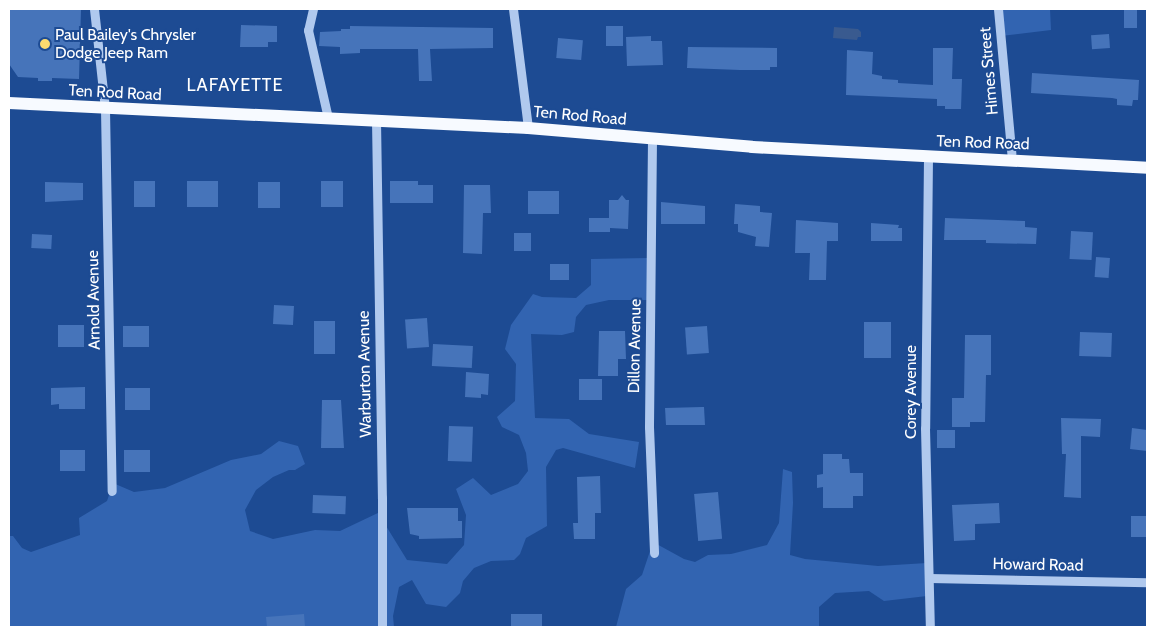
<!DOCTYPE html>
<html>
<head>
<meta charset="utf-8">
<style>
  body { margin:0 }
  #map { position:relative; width:1156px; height:636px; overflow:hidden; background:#1d4b93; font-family:Cabin,sans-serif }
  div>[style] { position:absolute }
  .green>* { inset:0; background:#3264b1 }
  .water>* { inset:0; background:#395a8f }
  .building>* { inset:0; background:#4674ba; transform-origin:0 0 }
  .minor>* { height:9px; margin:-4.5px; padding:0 4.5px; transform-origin:4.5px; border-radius:4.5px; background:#b0c9ee }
  .major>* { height:12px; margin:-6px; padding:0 6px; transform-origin:6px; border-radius:6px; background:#f7faff }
  .dots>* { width:14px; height:14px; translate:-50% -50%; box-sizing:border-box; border:2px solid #1d4b93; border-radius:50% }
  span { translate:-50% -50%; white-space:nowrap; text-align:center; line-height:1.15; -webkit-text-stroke:4px #1d4b93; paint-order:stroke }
  .poi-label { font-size:16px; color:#fff }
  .left { translate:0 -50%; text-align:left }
  .street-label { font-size:16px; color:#fff }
  .neighbourhood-label { font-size:18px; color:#fff; letter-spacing:1px }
  .frame { position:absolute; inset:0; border:10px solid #fff; pointer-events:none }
</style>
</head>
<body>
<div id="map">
  <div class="green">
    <div style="clip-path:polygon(996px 9px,1050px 9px,1051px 30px,1001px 36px)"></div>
    <div style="clip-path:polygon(648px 258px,650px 300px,609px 300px,586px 305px,576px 317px,574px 332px,562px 335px,531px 334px,535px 418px,569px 419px,589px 434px,639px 442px,635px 468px,563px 448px,556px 450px,546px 467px,547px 526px,526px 538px,520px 554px,514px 560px,491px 561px,474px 568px,463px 581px,460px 593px,446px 607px,426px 604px,412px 580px,399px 587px,393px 616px,394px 627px,9px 627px,9px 536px,13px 536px,22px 548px,31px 552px,80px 535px,79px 518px,107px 501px,113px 483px,134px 492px,165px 488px,231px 460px,261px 454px,279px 441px,298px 446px,305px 464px,295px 470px,289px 470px,273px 477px,256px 490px,245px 510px,250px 531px,273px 539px,315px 530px,340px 531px,380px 512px,383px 521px,407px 560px,447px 564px,464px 545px,466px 515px,456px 489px,473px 478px,491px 495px,518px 484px,528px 471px,526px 453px,519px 435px,502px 427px,497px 417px,515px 401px,516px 364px,505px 349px,511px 325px,533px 294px,542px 297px,576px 298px,591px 285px,591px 259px)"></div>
    <div style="clip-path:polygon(783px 469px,792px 472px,793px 503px,790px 555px,805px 559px,878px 566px,927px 563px,927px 596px,884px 601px,869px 591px,835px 593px,819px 607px,819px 627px,616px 627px,626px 589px,642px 575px,653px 542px,684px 559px,695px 562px,708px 555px,731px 554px,767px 545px,779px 523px)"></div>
  </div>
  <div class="water">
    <div style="clip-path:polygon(834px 27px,858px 29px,861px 32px,861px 37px,858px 37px,857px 40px,833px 38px)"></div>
  </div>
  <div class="building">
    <div style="clip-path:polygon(9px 9px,81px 9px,79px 79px,52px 78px,52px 81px,38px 81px,38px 78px,18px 77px,9px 64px)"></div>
    <div style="left:1124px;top:9px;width:13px;height:19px"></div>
    <div style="clip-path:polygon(241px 25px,277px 26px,277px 42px,268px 42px,268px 47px,240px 47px)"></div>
    <div style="clip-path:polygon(350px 26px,493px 28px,493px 48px,430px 49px,432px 81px,419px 81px,418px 49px,360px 49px,360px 53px,340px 54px,340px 47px,319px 46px,320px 32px,341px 31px,341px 29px,350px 29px)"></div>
    <div style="left:606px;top:26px;width:17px;height:20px"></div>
    <div style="left:1109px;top:34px;width:14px;height:18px;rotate:86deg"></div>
    <div style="clip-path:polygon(651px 36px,651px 41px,662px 41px,663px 65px,627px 66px,626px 37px)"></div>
    <div style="left:558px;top:38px;width:25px;height:20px;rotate:5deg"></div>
    <div style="clip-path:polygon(688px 47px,777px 48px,777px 67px,770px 67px,770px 70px,740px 70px,687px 68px)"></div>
    <div style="clip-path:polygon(933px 48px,953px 48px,952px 79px,962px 79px,961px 109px,945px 109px,945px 106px,937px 106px,937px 99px,846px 95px,847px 50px,873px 52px,872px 74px,882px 76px,882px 79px,898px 80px,898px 83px,933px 85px)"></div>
    <div style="clip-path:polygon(1032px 73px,1139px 80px,1138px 100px,1133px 100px,1132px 106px,1117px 105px,1117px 99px,1112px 98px,1031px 93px)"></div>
    <div style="left:155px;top:181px;width:26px;height:21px;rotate:90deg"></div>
    <div style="left:187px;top:181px;width:31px;height:26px"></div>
    <div style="left:321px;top:181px;width:22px;height:26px"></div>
    <div style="clip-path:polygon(390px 181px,418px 181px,418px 185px,433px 185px,433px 203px,390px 203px)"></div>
    <div style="clip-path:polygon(45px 182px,83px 183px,83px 200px,45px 202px)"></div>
    <div style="left:258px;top:182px;width:22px;height:26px"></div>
    <div style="clip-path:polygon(464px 185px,490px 185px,491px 213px,483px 213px,482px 254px,463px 253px)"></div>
    <div style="left:528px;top:191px;width:31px;height:23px"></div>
    <div style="clip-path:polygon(622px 195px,626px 200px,629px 200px,628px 229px,610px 228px,610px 232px,589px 232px,589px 218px,609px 218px,609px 200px,618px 200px)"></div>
    <div style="clip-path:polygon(661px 202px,705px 206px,705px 224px,661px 224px)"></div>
    <div style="clip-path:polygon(735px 204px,760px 206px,760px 212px,772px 213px,769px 247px,755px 246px,756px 237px,738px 232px,738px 224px,734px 224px)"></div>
    <div style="clip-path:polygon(945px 218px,1025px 221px,1025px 227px,1037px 228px,1036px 244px,986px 243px,986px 240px,944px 240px)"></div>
    <div style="clip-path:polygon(796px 220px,838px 223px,838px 241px,827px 241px,826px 280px,809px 280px,810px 253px,795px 253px)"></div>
    <div style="clip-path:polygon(871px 223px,899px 225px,898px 228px,902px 228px,902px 241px,871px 241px)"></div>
    <div style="left:1071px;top:231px;width:22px;height:28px;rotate:3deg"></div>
    <div style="left:514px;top:233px;width:17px;height:18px"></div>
    <div style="left:32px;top:234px;width:20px;height:14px;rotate:3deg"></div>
    <div style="left:1096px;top:257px;width:14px;height:20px;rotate:4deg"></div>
    <div style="left:550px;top:264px;width:19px;height:16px"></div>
    <div style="left:274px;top:305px;width:20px;height:19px;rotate:3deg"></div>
    <div style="left:427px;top:318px;width:29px;height:22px;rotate:86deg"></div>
    <div style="left:314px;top:321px;width:21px;height:33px"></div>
    <div style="left:864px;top:322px;width:27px;height:36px"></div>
    <div style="left:58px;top:325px;width:26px;height:22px"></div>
    <div style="left:123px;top:326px;width:26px;height:21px"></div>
    <div style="left:707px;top:326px;width:27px;height:22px;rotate:86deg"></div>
    <div style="clip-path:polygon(599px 331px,625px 331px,626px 359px,618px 359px,618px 376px,598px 376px)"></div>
    <div style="left:1080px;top:332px;width:32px;height:24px;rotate:2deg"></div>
    <div style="clip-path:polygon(965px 335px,991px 335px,991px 375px,986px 375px,985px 422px,970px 422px,970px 427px,952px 427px,952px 398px,964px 398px)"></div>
    <div style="left:433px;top:344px;width:40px;height:22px;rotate:3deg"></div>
    <div style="clip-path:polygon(466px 372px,489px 374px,488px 395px,481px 394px,481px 398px,465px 397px)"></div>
    <div style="left:579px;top:379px;width:23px;height:21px"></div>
    <div style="clip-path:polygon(85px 387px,85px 409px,59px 409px,59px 404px,51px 405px,51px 388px)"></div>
    <div style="left:125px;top:388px;width:25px;height:22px"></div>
    <div style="clip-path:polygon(322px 400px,341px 400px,344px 448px,321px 448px)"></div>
    <div style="clip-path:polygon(702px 407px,704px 407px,705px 425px,666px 425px,665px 408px)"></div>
    <div style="clip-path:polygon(1061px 418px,1101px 419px,1100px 437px,1081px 436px,1081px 498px,1064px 497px,1066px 454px,1062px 454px)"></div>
    <div style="left:449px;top:426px;width:24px;height:35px;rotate:2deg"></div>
    <div style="clip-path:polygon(1132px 428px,1147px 430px,1147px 451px,1130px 449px)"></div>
    <div style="left:937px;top:430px;width:18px;height:18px"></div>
    <div style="left:60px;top:450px;width:25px;height:21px"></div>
    <div style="left:124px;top:450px;width:26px;height:22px"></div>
    <div style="clip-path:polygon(823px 454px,842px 454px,842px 459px,849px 459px,850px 473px,863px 473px,863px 496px,853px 496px,853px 508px,823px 508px,823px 487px,817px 488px,817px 475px,823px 474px)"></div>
    <div style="clip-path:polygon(600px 476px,601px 513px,595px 513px,595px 539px,574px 539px,573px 523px,578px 523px,577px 477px)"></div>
    <div style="left:718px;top:492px;width:47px;height:24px;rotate:85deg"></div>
    <div style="left:313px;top:495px;width:33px;height:18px;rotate:2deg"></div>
    <div style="clip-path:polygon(999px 503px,1000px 523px,975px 524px,975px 540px,954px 541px,952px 505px)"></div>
    <div style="clip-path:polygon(407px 508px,458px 508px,458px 521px,462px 521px,462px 538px,419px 539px,419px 536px,410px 534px)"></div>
    <div style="left:1131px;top:516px;width:16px;height:21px"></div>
    <div style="clip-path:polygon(304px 614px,305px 627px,267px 627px,266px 617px)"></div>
    <div style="left:511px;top:614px;width:31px;height:13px"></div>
  </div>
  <div class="minor">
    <div style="left:94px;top:9px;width:101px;rotate:83.7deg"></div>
    <div style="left:105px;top:109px;width:382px;rotate:89deg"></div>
    <div style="left:313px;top:9px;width:22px;rotate:103deg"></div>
    <div style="left:308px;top:30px;width:90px;rotate:77.2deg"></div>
    <div style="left:513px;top:9px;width:120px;rotate:82.8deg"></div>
    <div style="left:998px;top:9px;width:152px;rotate:84.7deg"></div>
    <div style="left:376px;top:120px;width:378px;rotate:89.1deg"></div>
    <div style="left:382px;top:498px;width:129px;rotate:90deg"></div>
    <div style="left:652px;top:139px;width:288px;rotate:90.6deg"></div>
    <div style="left:649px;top:427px;width:126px;rotate:87.7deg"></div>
    <div style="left:928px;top:157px;width:271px;rotate:90.6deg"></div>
    <div style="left:925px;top:428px;width:199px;rotate:88.6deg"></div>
    <div style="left:929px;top:578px;width:218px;rotate:1.1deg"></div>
  </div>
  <div class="major">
    <div style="left:9px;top:103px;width:520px;rotate:2.76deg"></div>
    <div style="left:528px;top:128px;width:225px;rotate:4.8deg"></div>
    <div style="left:752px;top:147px;width:396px;rotate:3deg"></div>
  </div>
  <div class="dots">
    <div style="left:45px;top:44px;background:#fddb6f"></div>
  </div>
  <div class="poi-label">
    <span class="left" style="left:55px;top:44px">Paul Bailey's Chrysler<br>Dodge Jeep Ram</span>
  </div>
  <div class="street-label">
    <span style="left:989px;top:71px;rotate:-95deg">Himes Street</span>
    <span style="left:115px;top:93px;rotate:3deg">Ten Rod Road</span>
    <span style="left:580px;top:116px;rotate:5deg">Ten Rod Road</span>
    <span style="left:983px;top:143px;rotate:2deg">Ten Rod Road</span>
    <span style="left:94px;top:300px;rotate:-91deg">Arnold Avenue</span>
    <span style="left:635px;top:346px;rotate:-89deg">Dillon Avenue</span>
    <span style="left:365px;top:374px;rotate:-91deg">Warburton Avenue</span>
    <span style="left:911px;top:392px;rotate:-90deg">Corey Avenue</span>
    <span style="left:1038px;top:565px;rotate:1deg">Howard Road</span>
  </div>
  <div class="neighbourhood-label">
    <span style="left:235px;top:85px">LAFAYETTE</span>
  </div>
  <div class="frame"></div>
</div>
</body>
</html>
